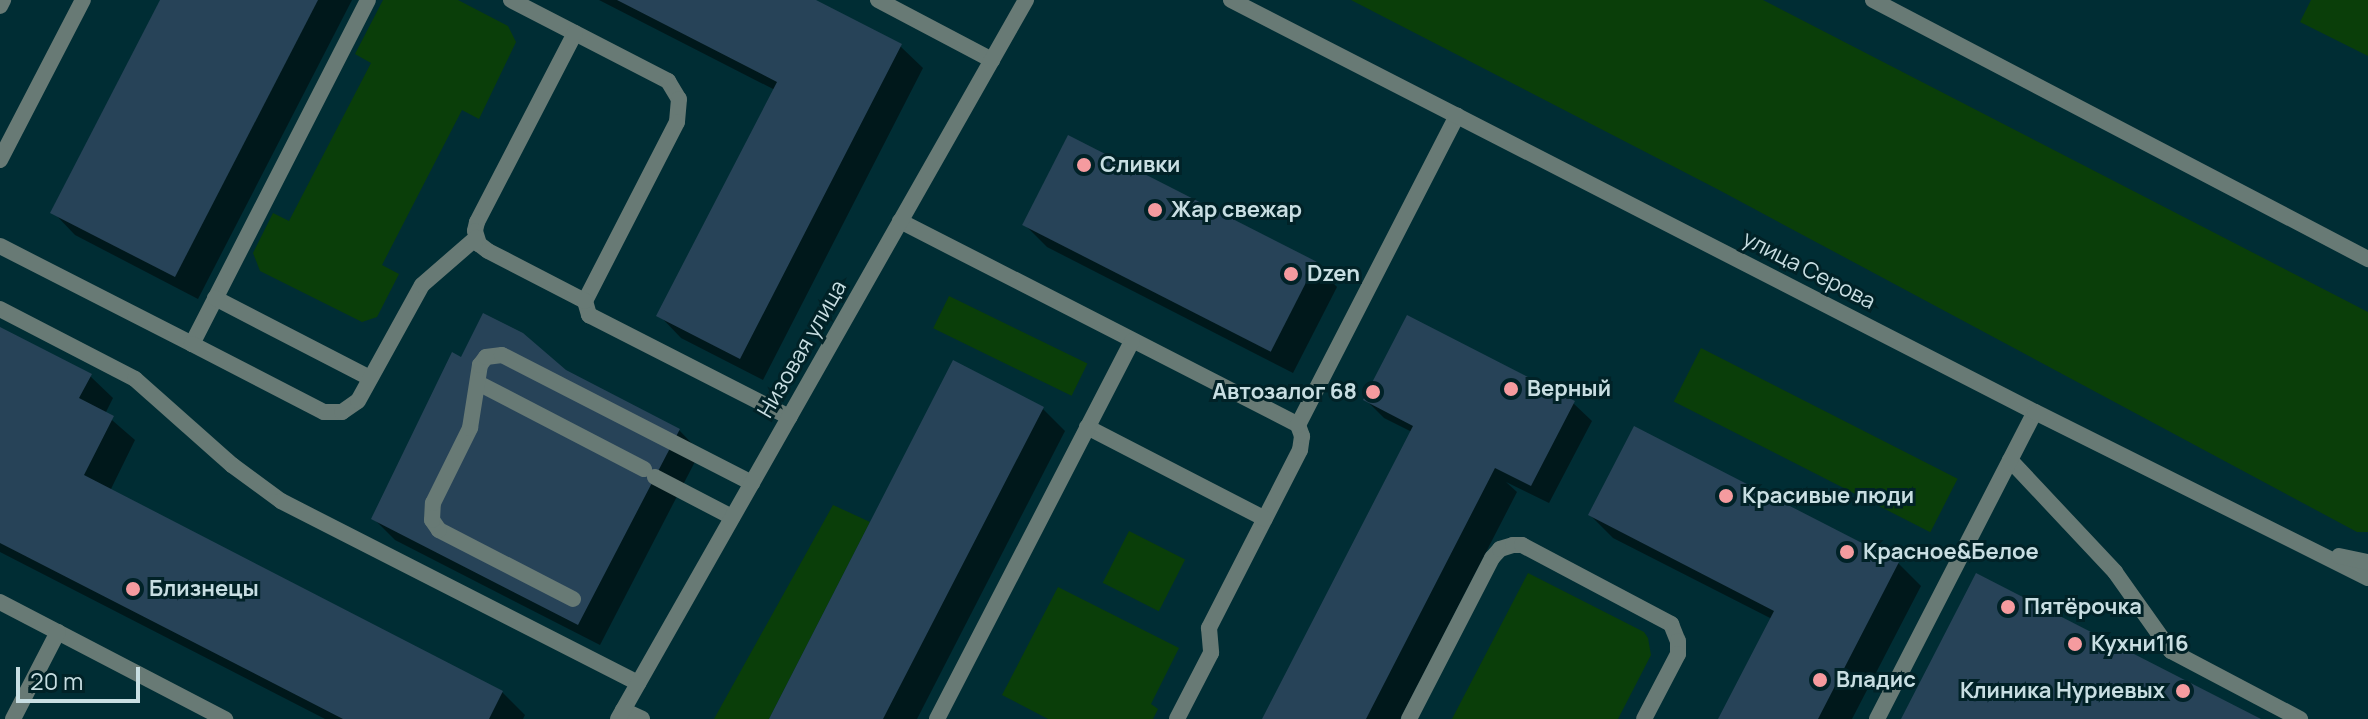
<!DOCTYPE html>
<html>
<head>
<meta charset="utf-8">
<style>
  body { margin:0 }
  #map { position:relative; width:2368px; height:719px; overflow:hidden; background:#002d34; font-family:Manrope,sans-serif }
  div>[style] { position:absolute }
  .green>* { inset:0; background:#0a3e09; transform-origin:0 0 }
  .shadow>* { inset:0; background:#0007 }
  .building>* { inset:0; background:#274358; transform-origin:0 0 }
  .service>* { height:16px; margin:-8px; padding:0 8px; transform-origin:8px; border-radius:8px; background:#687a75 }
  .minor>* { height:16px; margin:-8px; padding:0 8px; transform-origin:8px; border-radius:8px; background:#687a75 }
  .tertiary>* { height:16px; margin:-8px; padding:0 8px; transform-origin:8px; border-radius:8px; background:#687a75 }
  .dots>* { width:22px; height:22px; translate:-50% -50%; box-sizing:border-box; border:4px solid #012227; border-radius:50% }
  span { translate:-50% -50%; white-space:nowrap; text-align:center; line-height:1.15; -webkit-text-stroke:6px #012227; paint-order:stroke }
  .poi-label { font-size:22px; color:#c8dee2; font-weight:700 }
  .left { translate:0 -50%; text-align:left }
  .right { translate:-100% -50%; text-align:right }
  .street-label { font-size:22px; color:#c8dee2 }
  .scale { position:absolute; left:16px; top:667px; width:124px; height:36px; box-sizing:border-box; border:4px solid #c8dee2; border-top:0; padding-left:10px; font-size:24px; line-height:28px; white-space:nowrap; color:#c8dee2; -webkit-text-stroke:6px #012227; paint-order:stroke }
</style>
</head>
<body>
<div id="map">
  <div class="green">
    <div style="clip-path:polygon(383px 0,458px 0,508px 26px,516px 42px,479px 119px,462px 110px,382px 265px,399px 274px,377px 317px,362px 322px,260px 271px,253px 253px,273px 213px,289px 221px,371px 63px,355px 54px)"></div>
    <div style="clip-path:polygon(1351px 0,1763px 0,2368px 312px,2368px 532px,2357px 532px,1719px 190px)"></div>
    <div style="clip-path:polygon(2311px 0,2368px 0,2368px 56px,2300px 22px)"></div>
    <div style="left:949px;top:296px;width:154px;height:36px;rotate:26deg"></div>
    <div style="left:1701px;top:348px;width:288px;height:60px;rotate:27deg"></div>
    <div style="clip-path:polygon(833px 505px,870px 522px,769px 719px,714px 719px)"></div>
    <div style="left:1129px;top:531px;width:63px;height:58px;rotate:27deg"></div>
    <div style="clip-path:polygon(1528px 573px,1644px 632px,1648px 638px,1651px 655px,1618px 719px,1452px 719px)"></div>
    <div style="clip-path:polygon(1058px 587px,1179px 648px,1151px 704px,1158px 709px,1153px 719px,1048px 719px,1002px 695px)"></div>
  </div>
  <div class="shadow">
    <div style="clip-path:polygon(162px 0,352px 0,198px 299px,75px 235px,53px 212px)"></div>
    <div style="clip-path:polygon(599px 0,811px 0,900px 46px,923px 68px,763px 380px,681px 338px,659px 315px,775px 90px)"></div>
    <div style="clip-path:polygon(1024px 224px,1315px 264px,1337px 287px,1293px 373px,1047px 247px)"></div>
    <div style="clip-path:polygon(0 329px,90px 376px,113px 398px,105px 414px,135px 440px,110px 491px,502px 692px,525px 715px,523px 719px,325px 719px,0 552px)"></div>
    <div style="clip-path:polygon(462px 359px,565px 372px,679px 430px,700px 452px,600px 645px,395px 540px,374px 519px)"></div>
    <div style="clip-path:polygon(1366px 400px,1573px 403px,1592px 421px,1549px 503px,1506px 482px,1517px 492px,1400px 719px,1264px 719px,1412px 432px,1384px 418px)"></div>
    <div style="clip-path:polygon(1043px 409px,1065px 431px,917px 719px,771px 719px)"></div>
    <div style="clip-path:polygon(1590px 515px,1898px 563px,1921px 586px,1852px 719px,1720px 719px,1772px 619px,1613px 538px)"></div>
  </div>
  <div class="building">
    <div style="clip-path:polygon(160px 0,318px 0,175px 277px,50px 213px)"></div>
    <div style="clip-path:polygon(617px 0,816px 0,902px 44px,740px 359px,656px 316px,777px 82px)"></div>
    <div style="left:1068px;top:135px;width:279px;height:101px;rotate:27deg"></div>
    <div style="clip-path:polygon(483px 313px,523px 333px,566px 370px,680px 429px,578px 625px,371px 519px,452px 352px,461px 357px)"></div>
    <div style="clip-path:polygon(1407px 315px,1575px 401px,1531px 486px,1495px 468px,1366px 719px,1262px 719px,1413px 426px,1363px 400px)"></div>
    <div style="clip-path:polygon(0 327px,92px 374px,79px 398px,114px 416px,84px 475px,503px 691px,489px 719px,343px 719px,0 543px)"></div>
    <div style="clip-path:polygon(953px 360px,1044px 407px,950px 589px,883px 719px,769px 719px)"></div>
    <div style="clip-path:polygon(1634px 426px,1899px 562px,1818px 719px,1718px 719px,1774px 611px,1588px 515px)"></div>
    <div style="clip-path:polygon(1976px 573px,2091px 632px,2261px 719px,1901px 719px)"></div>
  </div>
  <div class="service">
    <div style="left:511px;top:0;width:177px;rotate:27.3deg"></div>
    <div style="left:668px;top:81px;width:21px;rotate:59deg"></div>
    <div style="left:679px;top:99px;width:23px;rotate:95deg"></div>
    <div style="left:677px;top:122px;width:201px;rotate:117.2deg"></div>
    <div style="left:585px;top:301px;width:15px;rotate:74deg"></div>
    <div style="left:589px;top:315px;width:225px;rotate:27deg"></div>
    <div style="left:878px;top:0;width:129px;rotate:27.8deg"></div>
    <div style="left:575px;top:33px;width:213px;rotate:117.4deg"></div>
    <div style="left:477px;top:222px;width:9px;rotate:103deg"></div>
    <div style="left:475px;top:231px;width:14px;rotate:73deg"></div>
    <div style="left:479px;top:244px;width:11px;rotate:38deg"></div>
    <div style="left:488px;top:251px;width:109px;rotate:27.3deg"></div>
    <div style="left:0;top:160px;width:180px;rotate:-62.6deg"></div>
    <div style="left:900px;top:221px;width:447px;rotate:27.1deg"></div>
    <div style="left:1298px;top:425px;width:12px;rotate:70deg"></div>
    <div style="left:1302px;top:436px;width:14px;rotate:98deg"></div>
    <div style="left:1300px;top:450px;width:200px;rotate:117.1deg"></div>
    <div style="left:1209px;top:628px;width:25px;rotate:85deg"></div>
    <div style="left:1211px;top:653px;width:74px;rotate:117.3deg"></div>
    <div style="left:0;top:246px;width:216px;rotate:27deg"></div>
    <div style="left:192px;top:344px;width:386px;rotate:-62.9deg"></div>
    <div style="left:215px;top:298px;width:174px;rotate:27.3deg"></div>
    <div style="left:0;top:309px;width:152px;rotate:27.4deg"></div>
    <div style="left:135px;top:379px;width:130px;rotate:41.6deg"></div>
    <div style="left:232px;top:465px;width:61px;rotate:36.3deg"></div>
    <div style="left:281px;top:501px;width:401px;rotate:27deg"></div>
    <div style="left:192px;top:344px;width:148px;rotate:27.3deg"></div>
    <div style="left:324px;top:412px;width:18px"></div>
    <div style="left:342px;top:412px;width:19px;rotate:-35deg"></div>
    <div style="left:358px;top:401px;width:132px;rotate:-61.1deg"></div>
    <div style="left:422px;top:285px;width:72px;rotate:-41deg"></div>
    <div style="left:478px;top:383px;width:187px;rotate:27.4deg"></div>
    <div style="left:1298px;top:425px;width:348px;rotate:-62.8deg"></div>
    <div style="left:1087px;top:427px;width:200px;rotate:27.3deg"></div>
    <div style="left:2010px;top:460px;width:154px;rotate:46.8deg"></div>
    <div style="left:2115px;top:572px;width:97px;rotate:54.7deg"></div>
    <div style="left:2171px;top:651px;width:146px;rotate:27.8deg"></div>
    <div style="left:655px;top:477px;width:87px;rotate:27.5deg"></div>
    <div style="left:573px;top:599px;width:151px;rotate:-152.8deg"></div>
    <div style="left:439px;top:530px;width:12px;rotate:-125deg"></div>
    <div style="left:432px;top:520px;width:17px;rotate:-87deg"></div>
    <div style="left:433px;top:503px;width:84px;rotate:-63.7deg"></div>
    <div style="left:470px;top:428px;width:64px;rotate:-81deg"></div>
    <div style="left:480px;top:365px;width:10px;rotate:-53deg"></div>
    <div style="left:486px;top:357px;width:16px;rotate:-7deg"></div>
    <div style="left:502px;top:355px;width:281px;rotate:27.1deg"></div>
    <div style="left:0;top:602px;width:254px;rotate:27.5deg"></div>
    <div style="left:623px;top:710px;width:21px;rotate:25deg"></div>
    <div style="left:13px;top:719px;width:98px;rotate:-62.7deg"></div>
    <div style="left:937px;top:719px;width:425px;rotate:-62.7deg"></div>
    <div style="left:1409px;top:719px;width:181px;rotate:-62.7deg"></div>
    <div style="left:1492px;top:558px;width:12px;rotate:-48deg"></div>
    <div style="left:1500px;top:549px;width:14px;rotate:-17deg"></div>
    <div style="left:1513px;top:545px;width:9px"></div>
    <div style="left:1522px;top:545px;width:169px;rotate:27.9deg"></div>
    <div style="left:1671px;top:624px;width:18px;rotate:68deg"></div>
    <div style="left:1678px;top:641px;width:13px;rotate:90deg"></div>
    <div style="left:1678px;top:654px;width:73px;rotate:117.6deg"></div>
    <div style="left:1877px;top:719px;width:345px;rotate:-62.8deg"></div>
  </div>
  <div class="minor">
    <div style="left:618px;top:719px;width:827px;rotate:-60.43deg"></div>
  </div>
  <div class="tertiary">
    <div style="left:1231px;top:0;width:903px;rotate:27.13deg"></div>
    <div style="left:2035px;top:412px;width:372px;rotate:26.5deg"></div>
    <div style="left:1873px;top:0;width:559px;rotate:27.62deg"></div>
    <div style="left:0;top:6px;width:7px;rotate:-63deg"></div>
    <div style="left:2339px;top:556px;width:30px;rotate:12deg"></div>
  </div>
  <div class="dots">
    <div style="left:1084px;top:165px;background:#f59b9f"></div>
    <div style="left:1155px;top:210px;background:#f59b9f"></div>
    <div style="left:1291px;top:274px;background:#f59b9f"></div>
    <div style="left:1511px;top:389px;background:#f59b9f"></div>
    <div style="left:1373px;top:392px;background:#f59b9f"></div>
    <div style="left:1726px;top:496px;background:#f59b9f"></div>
    <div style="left:1847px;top:552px;background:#f59b9f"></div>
    <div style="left:133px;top:589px;background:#f59b9f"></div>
    <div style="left:2008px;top:607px;background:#f59b9f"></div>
    <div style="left:2075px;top:644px;background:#f59b9f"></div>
    <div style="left:1820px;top:680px;background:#f59b9f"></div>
    <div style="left:2183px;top:691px;background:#f59b9f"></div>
  </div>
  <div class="poi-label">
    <span class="left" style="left:1100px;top:165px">Сливки</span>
    <span class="left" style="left:1171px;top:210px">Жар свежар</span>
    <span class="left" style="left:1307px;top:274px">Dzen</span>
    <span class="left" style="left:1527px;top:389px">Верный</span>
    <span class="right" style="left:1357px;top:392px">Автозалог 68</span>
    <span class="left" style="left:1742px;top:496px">Красивые люди</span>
    <span class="left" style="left:1863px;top:552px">Красное&amp;Белое</span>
    <span class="left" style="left:149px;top:589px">Близнецы</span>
    <span class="left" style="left:2024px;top:607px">Пятёрочка</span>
    <span class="left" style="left:2091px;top:644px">Кухни116</span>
    <span class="left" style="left:1836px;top:680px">Владис</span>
    <span class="right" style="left:2165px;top:691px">Клиника Нуриевых</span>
  </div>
  <div class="street-label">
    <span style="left:1809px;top:270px;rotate:27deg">улица Серова</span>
    <span style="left:802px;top:349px;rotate:-60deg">Низовая улица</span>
  </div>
  <div class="scale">20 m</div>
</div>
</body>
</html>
